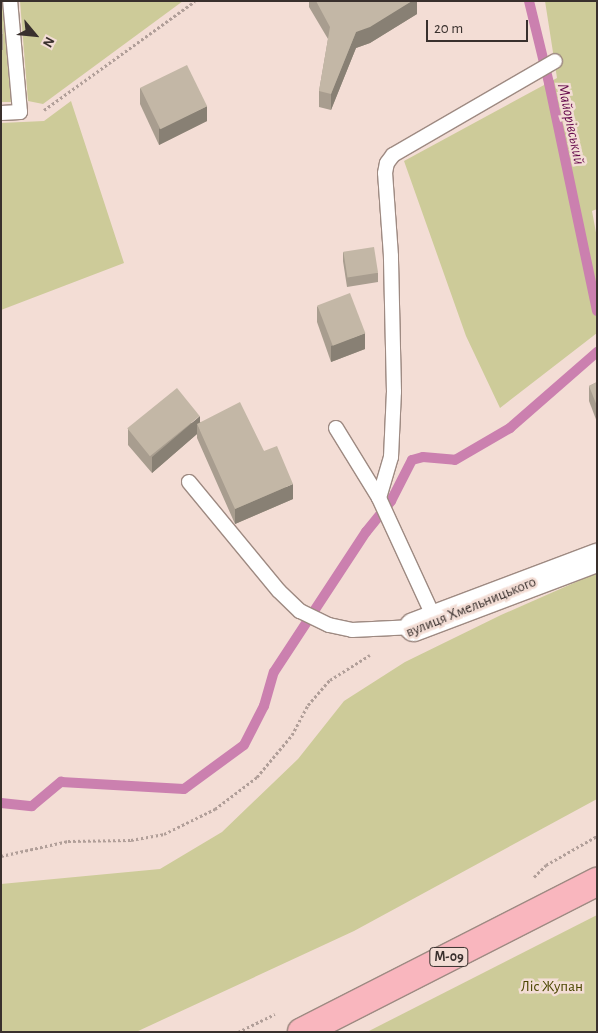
<!DOCTYPE html>
<html>
<head>
<meta charset="utf-8">
<style>
  body { margin:0 }
  #map { position:relative; width:598px; height:1033px; overflow:hidden; background:#f3ddd5; font-family:"Alegreya Sans",sans-serif }
  div>[style] { position:absolute }
  .green>* { inset:0; background:#cdcb99 }
  .stream>* { height:10px; margin:-5px; padding:0 5px; transform-origin:5px; border-radius:5px; background:#cb80af }
  .path>* { height:3px; margin-top:-1.5px; transform-origin:0; background:repeating-linear-gradient(90deg,#b19f99 0 2.5px,transparent 0 5px) }
  .roads { filter:drop-shadow(1px 0 #9e8a82) drop-shadow(-1px 0 #9e8a82) drop-shadow(0 1px #9e8a82) drop-shadow(0 -1px #9e8a82) }
  .service>* { height:14px; margin:-7px; padding:0 7px; transform-origin:7px; border-radius:7px; background:#fff }
  .minor>* { height:28px; margin:-14px; padding:0 14px; transform-origin:14px; border-radius:14px; background:#fff }
  .primary>* { height:28px; margin:-14px; padding:0 14px; transform-origin:14px; border-radius:14px; background:#f9b6be }
  .wall>* { inset:0; background:#a89d8f }
  .shaded-wall>* { inset:0; background:#888074 }
  .building>* { inset:0; background:#c3b7a6; transform-origin:0 0 }
  span { translate:-50% -50%; white-space:nowrap; text-align:center; line-height:1.15; -webkit-text-stroke:5px #f3ddd5; paint-order:stroke }
  .shield-label span { padding:1px 4px; background:#f3ddd5; border:1px solid; border-radius:4px; -webkit-text-stroke-width:0 }
  .shield-label { font-size:14px; color:#39302d; font-weight:700 }
  .street-label { font-size:15px; color:#39302d }
  .park-label { font-size:15px; color:#4b4600 }
  .water-label { font-size:16px; color:#65094c; font-style:italic }
  .frame { position:absolute; inset:0; border:2px solid #39302d; pointer-events:none }
  .north { position:absolute; left:10px; top:10px; width:50px; height:50px; -webkit-text-stroke:4px #f3ddd5; paint-order:stroke; rotate:118deg; font-size:14px; font-weight:700; line-height:20px; text-align:center; color:#39302d }
  .north::after { content:''; display:block; margin:auto; width:18px; height:22px; background:#39302d; clip-path:polygon(50% 0,100% 100%,50% 72%,0 100%) }
  .scale { position:absolute; left:426px; top:20px; width:102px; height:22px; box-sizing:border-box; border:2px solid #39302d; border-top:0; padding-left:6px; font-size:15px; line-height:18px; white-space:nowrap; color:#39302d; -webkit-text-stroke:4px #f3ddd5; paint-order:stroke }
</style>
</head>
<body>
<div id="map">
  <div class="green">
    <div style="clip-path:polygon(1px 1px,2px 1px,11px 102px,1px 102px)"></div>
    <div style="clip-path:polygon(20px 1px,183px 1px,43px 104px,28px 101px)"></div>
    <div style="clip-path:polygon(545px 1px,597px 1px,597px 209px,592px 211px,597px 238px,597px 333px,500px 408px,466px 336px,404px 161px,557px 78px)"></div>
    <div style="clip-path:polygon(71px 101px,124px 263px,1px 310px,1px 123px,44px 121px)"></div>
    <div style="clip-path:polygon(597px 564px,597px 799px,354px 931px,136px 1032px,1px 1032px,1px 884px,160px 869px,222px 832px,298px 759px,344px 701px,405px 662px,501px 615px,585px 578px,581px 570px)"></div>
    <div style="clip-path:polygon(597px 915px,597px 1032px,367px 1032px)"></div>
  </div>
  <div class="stream">
    <div style="left:529px;top:1px;width:84px;rotate:76.3deg"></div>
    <div style="left:549px;top:83px;width:233px;rotate:78.1deg"></div>
    <div style="left:1px;top:803px;width:31px;rotate:6deg"></div>
    <div style="left:32px;top:806px;width:38px;rotate:-40deg"></div>
    <div style="left:61px;top:782px;width:123px;rotate:3.3deg"></div>
    <div style="left:184px;top:789px;width:74px;rotate:-36.3deg"></div>
    <div style="left:244px;top:745px;width:44px;rotate:-62.9deg"></div>
    <div style="left:264px;top:706px;width:35px;rotate:-74deg"></div>
    <div style="left:274px;top:672px;width:168px;rotate:-56.7deg"></div>
    <div style="left:366px;top:532px;width:40px;rotate:-51deg"></div>
    <div style="left:391px;top:501px;width:46px;rotate:-62.9deg"></div>
    <div style="left:412px;top:460px;width:11px;rotate:-15deg"></div>
    <div style="left:423px;top:457px;width:32px;rotate:5deg"></div>
    <div style="left:455px;top:460px;width:64px;rotate:-30.2deg"></div>
    <div style="left:510px;top:428px;width:116px;rotate:-41.1deg"></div>
  </div>
  <div class="path">
    <div style="left:44px;top:110px;width:186px;rotate:-35.8deg"></div>
    <div style="left:1px;top:856px;width:69px;rotate:-12.6deg"></div>
    <div style="left:68px;top:841px;width:63px;rotate:-0.9deg"></div>
    <div style="left:131px;top:840px;width:34px;rotate:-10deg"></div>
    <div style="left:164px;top:834px;width:57px;rotate:-26.1deg"></div>
    <div style="left:215px;top:809px;width:53px;rotate:-37.3deg"></div>
    <div style="left:257px;top:777px;width:55px;rotate:-50.2deg"></div>
    <div style="left:292px;top:735px;width:34px;rotate:-62deg"></div>
    <div style="left:308px;top:705px;width:33px;rotate:-49deg"></div>
    <div style="left:330px;top:680px;width:47px;rotate:-32deg"></div>
    <div style="left:534px;top:877px;width:17px;rotate:-45deg"></div>
    <div style="left:546px;top:865px;width:59px;rotate:-29.6deg"></div>
    <div style="left:238px;top:1032px;width:41px;rotate:-25.9deg"></div>
  </div>
  <div class="roads">
    <div class="service">
      <div style="left:1px;top:113px;width:19px;rotate:-3deg"></div>
      <div style="left:20px;top:112px;width:111px;rotate:-95.1deg"></div>
      <div style="left:336px;top:428px;width:82px;rotate:58.4deg"></div>
      <div style="left:379px;top:498px;width:134px;rotate:65.3deg"></div>
      <div style="left:189px;top:482px;width:141px;rotate:50.5deg"></div>
      <div style="left:279px;top:591px;width:29px;rotate:44deg"></div>
      <div style="left:300px;top:611px;width:32px;rotate:26deg"></div>
      <div style="left:329px;top:625px;width:24px;rotate:12deg"></div>
      <div style="left:352px;top:630px;width:62px;rotate:-2.8deg"></div>
      <div style="left:379px;top:498px;width:43px;rotate:-73.7deg"></div>
      <div style="left:391px;top:457px;width:65px;rotate:-87.4deg"></div>
      <div style="left:394px;top:392px;width:136px;rotate:-91.3deg"></div>
      <div style="left:391px;top:256px;width:83px;rotate:-94.1deg"></div>
      <div style="left:385px;top:173px;width:10px;rotate:-79deg"></div>
      <div style="left:387px;top:163px;width:10px;rotate:-53deg"></div>
      <div style="left:393px;top:155px;width:187px;rotate:-30.1deg"></div>
    </div>
    <div class="minor">
      <div style="left:414px;top:627px;width:196px;rotate:-20.7deg"></div>
    </div>
    <div class="primary">
      <div style="left:302px;top:1032px;width:331px;rotate:-27deg"></div>
    </div>
  </div>
  <div class="wall">
    <div style="clip-path:polygon(309px 1px,417px 1px,417px 14px,370px 43px,356px 48px,331px 110px,319px 107px,319px 91px,328px 39px,309px 7px)"></div>
    <div style="clip-path:polygon(1px 22px,3px 34px,3px 50px,1px 50px)"></div>
    <div style="clip-path:polygon(140px 88px,207px 121px,159px 145px,140px 104px)"></div>
    <div style="clip-path:polygon(343px 252px,378px 273px,378px 282px,347px 287px,343px 261px)"></div>
    <div style="clip-path:polygon(317px 306px,365px 349px,331px 362px,317px 322px)"></div>
    <div style="clip-path:polygon(597px 382px,597px 422px,589px 401px,589px 386px)"></div>
    <div style="clip-path:polygon(200px 422px,264px 451px,293px 499px,235px 524px,197px 438px,197px 434px,152px 473px,128px 445px,128px 429px)"></div>
  </div>
  <div class="shaded-wall">
    <div style="clip-path:polygon(412px 1px,417px 1px,417px 14px,370px 43px,356px 48px,331px 110px,331px 94px,356px 32px)"></div>
    <div style="clip-path:polygon(207px 106px,207px 121px,159px 145px,159px 129px)"></div>
    <div style="clip-path:polygon(365px 333px,365px 349px,331px 362px,331px 346px)"></div>
    <div style="clip-path:polygon(200px 416px,200px 430px,197px 424px,197px 434px,152px 473px,152px 457px)"></div>
    <div style="clip-path:polygon(293px 484px,293px 499px,235px 524px,235px 509px)"></div>
  </div>
  <div class="building">
    <div style="clip-path:polygon(316px 1px,412px 1px,370px 27px,356px 32px,331px 94px,319px 91px,330px 27px)"></div>
    <div style="clip-path:polygon(1px 22px,3px 34px,1px 34px)"></div>
    <div style="left:187px;top:65px;width:46px;height:52px;rotate:64deg"></div>
    <div style="left:374px;top:247px;width:26px;height:31px;rotate:81deg"></div>
    <div style="left:350px;top:293px;width:43px;height:35px;rotate:69deg"></div>
    <div style="clip-path:polygon(597px 382px,597px 406px,589px 386px)"></div>
    <div style="left:177px;top:388px;width:36px;height:64px;rotate:51deg"></div>
    <div style="clip-path:polygon(240px 402px,264px 451px,277px 446px,293px 484px,235px 509px,197px 424px)"></div>
  </div>
  <div class="shield-label">
    <span style="left:449px;top:957px">М-09</span>
  </div>
  <div class="street-label">
    <span style="left:471px;top:607px;rotate:-22deg">вулиця Хмельницького</span>
  </div>
  <div class="park-label">
    <span style="left:552px;top:987px">Ліс Жупан</span>
  </div>
  <div class="water-label">
    <span style="left:571px;top:124px;rotate:78deg">Майорівський</span>
  </div>
  <div class="frame"></div>
  <div class="north">N</div>
  <div class="scale">20 m</div>
</div>
</body>
</html>
